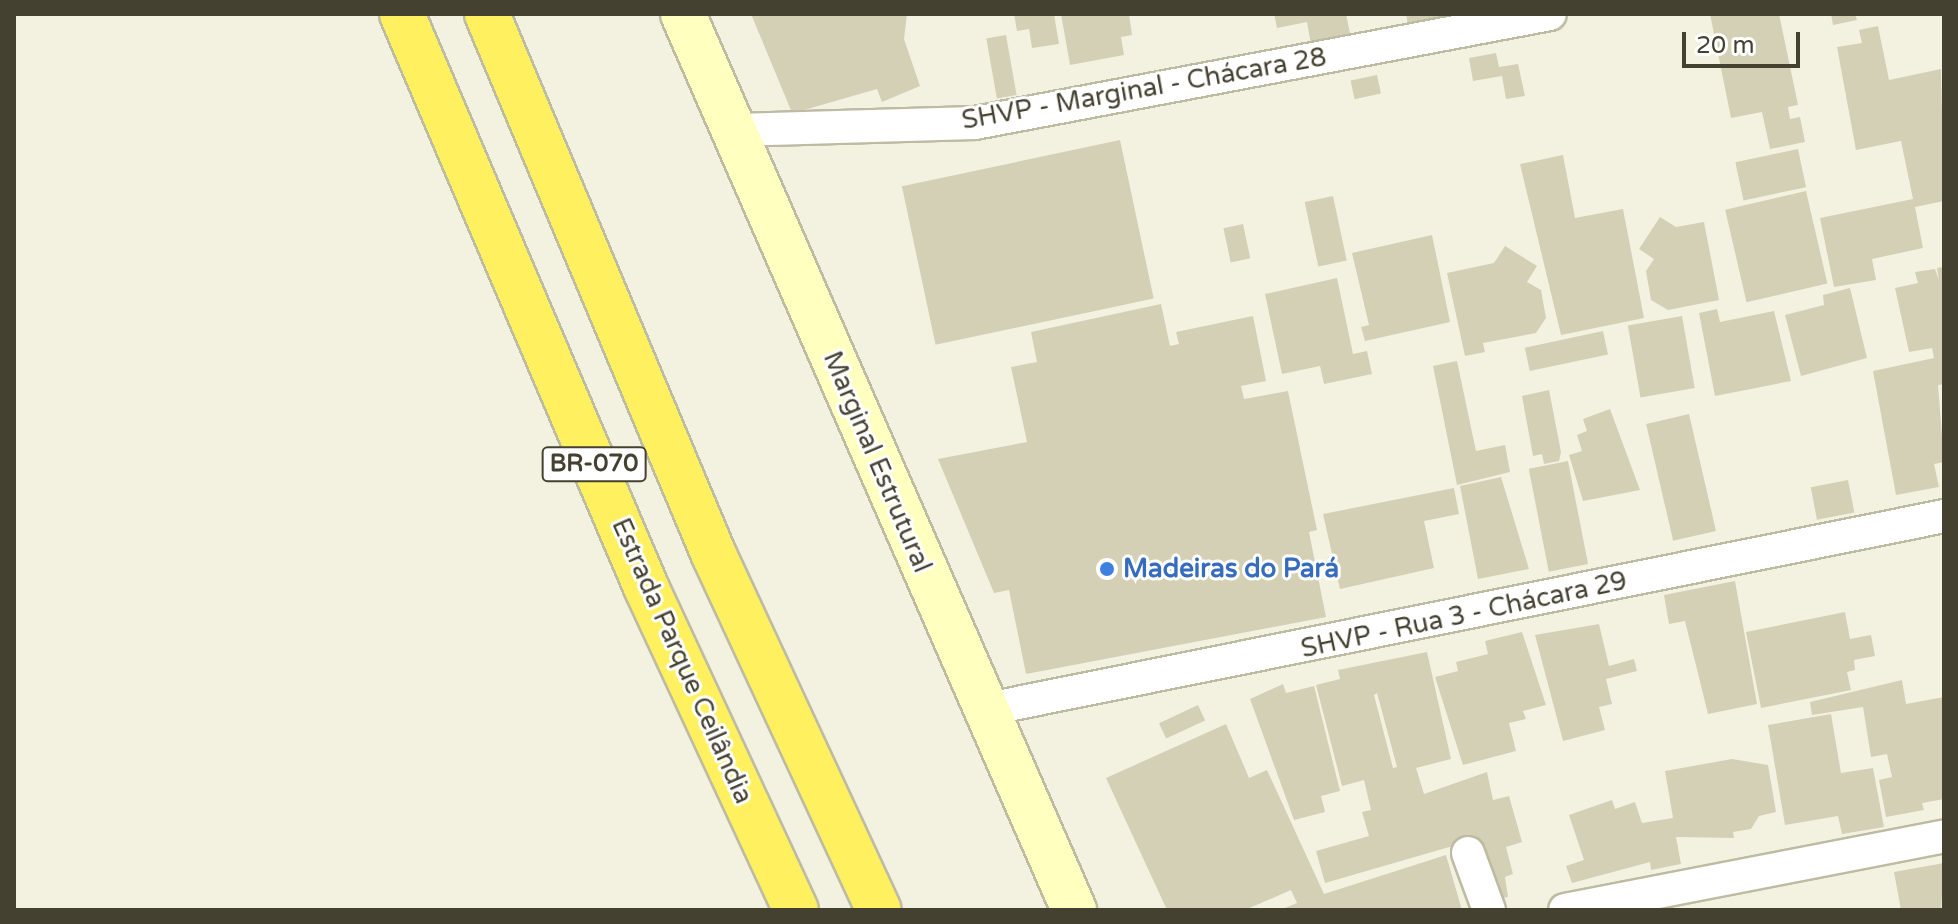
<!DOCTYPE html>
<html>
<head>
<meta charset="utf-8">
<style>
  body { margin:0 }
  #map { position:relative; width:1958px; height:924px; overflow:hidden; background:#f3f2e1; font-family:"Varela Round",sans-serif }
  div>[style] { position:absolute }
  .building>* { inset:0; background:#d4d0b5; transform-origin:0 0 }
  .roads { filter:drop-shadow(2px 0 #bebba3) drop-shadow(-2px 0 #bebba3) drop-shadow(0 2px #bebba3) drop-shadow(0 -2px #bebba3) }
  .minor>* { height:32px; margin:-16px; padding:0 16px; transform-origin:16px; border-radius:16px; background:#fff }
  .secondary>* { height:44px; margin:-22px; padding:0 22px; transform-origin:22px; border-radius:22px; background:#ffffbf }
  .motorway>* { height:44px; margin:-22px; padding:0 22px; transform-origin:22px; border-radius:22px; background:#fff060 }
  .dots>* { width:22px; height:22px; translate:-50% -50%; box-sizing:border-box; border:4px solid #fff; border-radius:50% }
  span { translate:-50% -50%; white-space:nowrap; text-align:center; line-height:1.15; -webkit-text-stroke:6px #fff; paint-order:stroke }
  .shield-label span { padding:2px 6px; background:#fff; border:2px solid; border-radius:6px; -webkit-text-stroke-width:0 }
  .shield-label { font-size:24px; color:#444131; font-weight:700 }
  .street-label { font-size:26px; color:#444131 }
  .shop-label { font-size:26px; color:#366cbe; font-weight:700 }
  .left { translate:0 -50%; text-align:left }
  .frame { position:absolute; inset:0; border:16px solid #444131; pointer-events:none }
  .scale { position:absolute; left:1682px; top:32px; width:118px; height:36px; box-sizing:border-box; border:4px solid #444131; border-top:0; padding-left:10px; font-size:24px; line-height:28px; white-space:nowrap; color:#444131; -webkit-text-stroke:6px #fff; paint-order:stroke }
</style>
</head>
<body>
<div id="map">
  <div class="building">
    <div style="clip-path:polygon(751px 14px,907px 14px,904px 39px,920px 86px,882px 102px,877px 89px,804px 110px,816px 139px,805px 144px)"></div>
    <div style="clip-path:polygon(1014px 14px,1054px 14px,1059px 44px,1032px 48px,1029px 29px,1017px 31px)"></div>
    <div style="clip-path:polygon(1061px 14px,1129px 14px,1132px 35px,1121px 37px,1124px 55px,1070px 65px)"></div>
    <div style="clip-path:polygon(1274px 14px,1346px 14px,1351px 38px,1311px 45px,1307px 22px,1277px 28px)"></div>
    <div style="clip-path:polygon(1406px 14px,1465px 14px,1408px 25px)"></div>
    <div style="clip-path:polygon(1710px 14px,1779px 14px,1798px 105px,1788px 107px,1790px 119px,1800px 117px,1805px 142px,1770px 149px,1762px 112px,1731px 118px)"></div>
    <div style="clip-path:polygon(1831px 14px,1855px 14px,1857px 20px,1833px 25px)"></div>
    <div style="clip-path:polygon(1878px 26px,1889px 80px,1941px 69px,1944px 201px,1915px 207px,1923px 248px,1872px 259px,1876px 280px,1834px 287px,1820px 218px,1913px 199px,1901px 141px,1856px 150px,1837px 47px,1862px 43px,1859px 30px)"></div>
    <div style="left:1006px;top:35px;width:61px;height:20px;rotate:80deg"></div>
    <div style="clip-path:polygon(1496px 53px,1499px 67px,1518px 64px,1525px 96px,1506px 99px,1502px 76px,1473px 81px,1469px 58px)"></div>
    <div style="left:1377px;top:75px;width:19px;height:27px;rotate:78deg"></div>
    <div style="left:1120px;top:140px;width:162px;height:223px;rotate:78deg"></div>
    <div style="left:1798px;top:149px;width:39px;height:64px;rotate:78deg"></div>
    <div style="clip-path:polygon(1563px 155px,1575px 218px,1623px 209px,1644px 318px,1561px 335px,1520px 164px)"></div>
    <div style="left:1806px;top:191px;width:95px;height:83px;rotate:77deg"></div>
    <div style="left:1333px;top:196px;width:66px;height:29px;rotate:78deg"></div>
    <div style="clip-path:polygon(1660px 217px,1676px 227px,1704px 222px,1719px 300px,1668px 310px,1651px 300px,1646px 271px,1654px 259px,1639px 249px)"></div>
    <div style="left:1243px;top:224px;width:35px;height:20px;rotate:78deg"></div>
    <div style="clip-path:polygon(1432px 235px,1450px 322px,1365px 341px,1361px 327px,1369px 325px,1352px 253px)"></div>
    <div style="clip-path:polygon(1505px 246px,1537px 266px,1527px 282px,1541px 290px,1546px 318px,1536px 333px,1483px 343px,1485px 352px,1465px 356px,1447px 273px,1494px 263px)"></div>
    <div style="clip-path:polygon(1944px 267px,1944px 384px,1938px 385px,1944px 462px,1934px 464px,1939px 487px,1896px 495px,1873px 371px,1934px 358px,1932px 348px,1909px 352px,1895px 288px,1918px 283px,1915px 272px,1935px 269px,1939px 280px,1937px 268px)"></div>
    <div style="clip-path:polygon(1337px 278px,1353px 354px,1367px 351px,1372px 374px,1324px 384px,1320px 366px,1282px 374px,1265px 294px)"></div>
    <div style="clip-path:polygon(1850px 288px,1867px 358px,1801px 376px,1785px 315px,1824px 305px,1823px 295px)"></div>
    <div style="clip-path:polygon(1161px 304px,1170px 346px,1179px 344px,1176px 332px,1253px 316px,1266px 381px,1241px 386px,1244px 399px,1288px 391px,1317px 530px,1309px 532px,1326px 617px,1026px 674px,1009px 590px,994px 593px,938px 459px,1027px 442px,1011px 367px,1037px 362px,1031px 332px)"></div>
    <div style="clip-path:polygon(1717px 309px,1720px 322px,1774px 311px,1791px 381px,1715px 396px,1699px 313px)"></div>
    <div style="left:1682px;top:316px;width:73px;height:55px;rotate:80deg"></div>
    <div style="left:1603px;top:331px;width:24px;height:80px;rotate:78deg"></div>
    <div style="clip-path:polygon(1457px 361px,1476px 451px,1505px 445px,1510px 472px,1457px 485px,1433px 366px)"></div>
    <div style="clip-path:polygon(1549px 390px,1561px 452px,1559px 461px,1544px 464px,1542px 454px,1533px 456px,1522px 396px)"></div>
    <div style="clip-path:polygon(1610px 409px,1640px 490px,1583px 501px,1569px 455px,1582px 451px,1577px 435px,1587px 431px,1583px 419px)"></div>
    <div style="left:1689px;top:414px;width:120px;height:44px;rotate:77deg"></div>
    <div style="left:1568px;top:461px;width:105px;height:40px;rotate:79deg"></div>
    <div style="clip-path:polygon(1501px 477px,1529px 569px,1478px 579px,1460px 486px)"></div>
    <div style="left:1848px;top:480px;width:33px;height:38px;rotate:79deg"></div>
    <div style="clip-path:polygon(1454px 488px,1459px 514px,1424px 521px,1434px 568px,1340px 589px,1323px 514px)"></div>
    <div style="clip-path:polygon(1735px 581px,1757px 704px,1708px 714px,1685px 621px,1669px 624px,1664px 595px)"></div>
    <div style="clip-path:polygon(1845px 612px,1850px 639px,1871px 635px,1875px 656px,1854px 660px,1855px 670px,1847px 672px,1851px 690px,1761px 708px,1746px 632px)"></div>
    <div style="clip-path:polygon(1599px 624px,1609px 666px,1634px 659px,1637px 671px,1606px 679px,1612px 704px,1599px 707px,1605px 730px,1563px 741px,1535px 635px)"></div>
    <div style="clip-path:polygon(1522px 632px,1546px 705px,1523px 711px,1526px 719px,1509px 723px,1516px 751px,1463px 765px,1435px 677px,1458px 671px,1456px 662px,1488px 654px,1485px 641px)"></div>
    <div style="clip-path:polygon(evenodd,1427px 652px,1451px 759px,1416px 768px,1424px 794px,1487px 772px,1493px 800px,1509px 796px,1522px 842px,1506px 847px,1513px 874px,1505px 877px,1508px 897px,1493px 900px,1477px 839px,1325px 883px,1316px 851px,1369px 836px,1362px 812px,1371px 810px,1364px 780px,1342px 786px,1316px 685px,1340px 679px,1338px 670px,1427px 652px,1377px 693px,1397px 767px,1393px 768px,1374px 695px,1377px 693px)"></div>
    <div style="clip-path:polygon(1902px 680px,1906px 704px,1944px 697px,1944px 799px,1922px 803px,1924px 810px,1886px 817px,1879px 780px,1892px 777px,1887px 754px,1871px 757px,1863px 707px,1812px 715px,1810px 702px)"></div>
    <div style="clip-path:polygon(1283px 684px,1286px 693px,1314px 686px,1340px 791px,1321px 796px,1325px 812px,1294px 820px,1250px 699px)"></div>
    <div style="left:1198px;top:705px;width:17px;height:43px;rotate:65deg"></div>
    <div style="clip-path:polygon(1831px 714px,1841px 773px,1873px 768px,1884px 827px,1842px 834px,1838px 816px,1785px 825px,1768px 725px)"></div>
    <div style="clip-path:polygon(1226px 724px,1249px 778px,1267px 770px,1324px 894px,1446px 855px,1462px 910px,1280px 910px,1297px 903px,1291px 890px,1245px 910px,1167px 910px,1106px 778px)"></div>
    <div style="clip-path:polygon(1732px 759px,1768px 765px,1776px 812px,1759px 816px,1751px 829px,1733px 832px,1734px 838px,1676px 837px,1681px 864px,1651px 870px,1650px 862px,1572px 883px,1566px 866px,1584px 860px,1569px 815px,1612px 800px,1615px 809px,1635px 802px,1642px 823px,1673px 818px,1665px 771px)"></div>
    <div style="clip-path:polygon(1944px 863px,1941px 910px,1901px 910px,1894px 872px)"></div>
  </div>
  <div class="roads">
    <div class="minor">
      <div style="left:735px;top:130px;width:240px;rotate:-1.7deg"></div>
      <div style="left:975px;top:123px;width:585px;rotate:-10.73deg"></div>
      <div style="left:983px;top:710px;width:980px;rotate:-11.41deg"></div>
      <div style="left:1468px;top:853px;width:61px;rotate:69.8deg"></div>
      <div style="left:1565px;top:910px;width:386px;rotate:-11deg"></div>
    </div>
    <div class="secondary">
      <div style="left:683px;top:14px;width:978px;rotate:66.42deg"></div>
    </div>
    <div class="motorway">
      <div style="left:402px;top:14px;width:623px;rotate:66.93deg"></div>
      <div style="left:646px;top:587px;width:356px;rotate:65.1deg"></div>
      <div style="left:487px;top:14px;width:587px;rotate:67.24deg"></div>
      <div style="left:714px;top:555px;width:391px;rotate:65.1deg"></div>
    </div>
  </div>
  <div class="dots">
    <div style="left:1107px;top:569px;background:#3f7fe0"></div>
  </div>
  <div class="shield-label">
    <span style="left:594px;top:464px">BR-070</span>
  </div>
  <div class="street-label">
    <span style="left:1144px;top:89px;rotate:-10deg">SHVP - Marginal - Chácara 28</span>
    <span style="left:877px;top:462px;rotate:67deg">Marginal Estrutural</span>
    <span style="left:1464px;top:615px;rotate:-12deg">SHVP - Rua 3 - Chácara 29</span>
    <span style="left:682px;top:661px;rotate:66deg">Estrada Parque Ceilândia</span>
  </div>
  <div class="shop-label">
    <span class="left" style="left:1123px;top:569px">Madeiras do Pará</span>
  </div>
  <div class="frame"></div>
  <div class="scale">20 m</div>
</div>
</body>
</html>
